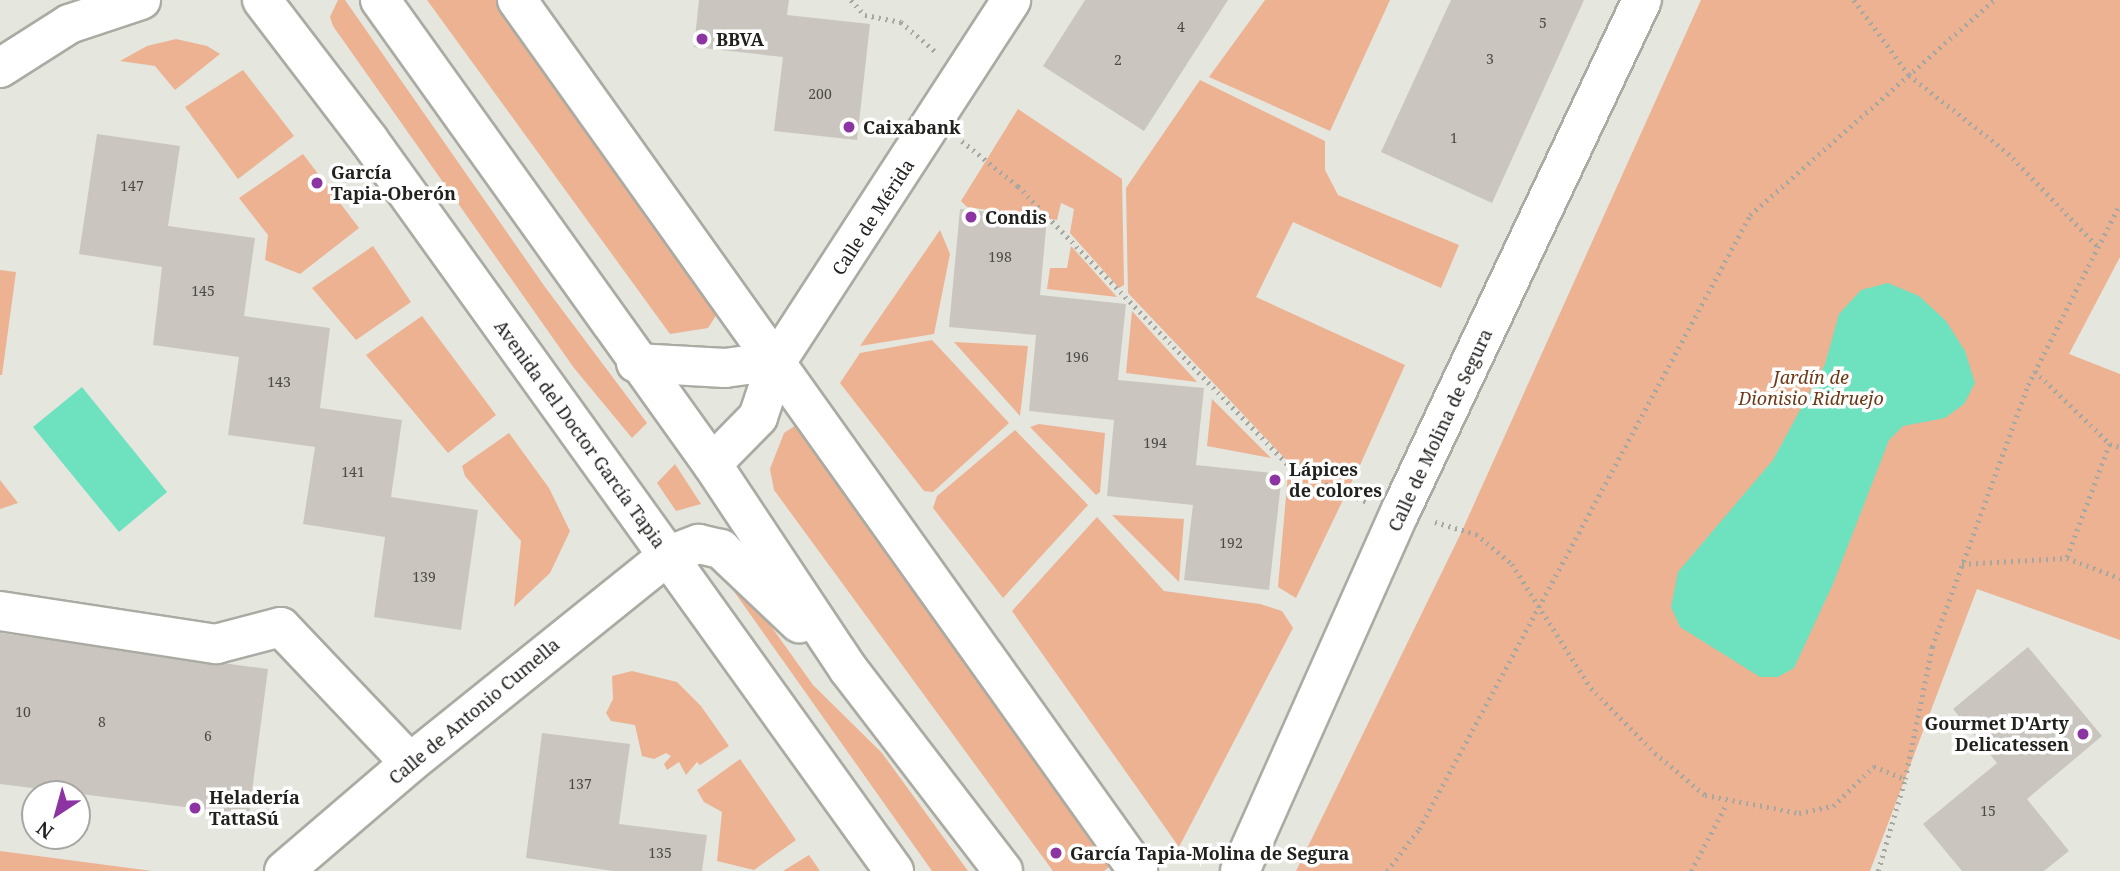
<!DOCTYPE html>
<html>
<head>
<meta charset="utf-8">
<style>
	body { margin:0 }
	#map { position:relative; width:2120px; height:871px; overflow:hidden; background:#e5e6de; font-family:"Noto Serif",serif }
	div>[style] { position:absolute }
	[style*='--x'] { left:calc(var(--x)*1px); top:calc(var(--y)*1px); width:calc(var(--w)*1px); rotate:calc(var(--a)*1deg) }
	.green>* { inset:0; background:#ecb292 }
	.water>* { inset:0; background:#6ee1bf }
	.building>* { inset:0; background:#cac6bf }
	.path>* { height:4.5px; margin-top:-2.25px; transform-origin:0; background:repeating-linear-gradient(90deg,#a6a7a1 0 2px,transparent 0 7px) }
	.roads { filter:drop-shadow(2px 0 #aaaba3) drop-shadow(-2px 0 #aaaba3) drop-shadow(0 2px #aaaba3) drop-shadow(0 -2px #aaaba3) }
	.minor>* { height:38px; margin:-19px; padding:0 19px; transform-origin:19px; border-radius:19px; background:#fff }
	.major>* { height:38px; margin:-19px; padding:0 19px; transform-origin:19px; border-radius:19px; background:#fff }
	.dots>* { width:19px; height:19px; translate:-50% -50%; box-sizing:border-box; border:4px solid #fff; border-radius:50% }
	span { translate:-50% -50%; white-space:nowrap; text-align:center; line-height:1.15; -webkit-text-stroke:7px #fff; paint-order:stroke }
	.number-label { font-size:14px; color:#4b4a46 }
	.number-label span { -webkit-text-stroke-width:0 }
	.poi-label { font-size:18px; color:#21211e; font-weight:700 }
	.left { translate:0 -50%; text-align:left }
	.right { translate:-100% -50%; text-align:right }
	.street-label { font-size:18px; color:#21211e }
	.park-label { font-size:18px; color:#6d3816; font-style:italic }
	.north { position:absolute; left:21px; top:780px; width:70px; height:70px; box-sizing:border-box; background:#fff; border:2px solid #a6a6a5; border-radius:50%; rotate:216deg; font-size:19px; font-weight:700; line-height:28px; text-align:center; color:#21211e }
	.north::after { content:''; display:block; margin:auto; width:24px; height:32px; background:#8c34a1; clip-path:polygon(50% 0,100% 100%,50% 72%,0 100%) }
</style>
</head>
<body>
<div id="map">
	<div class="green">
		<i style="clip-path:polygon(338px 0,345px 0,545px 287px,647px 423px,632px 438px,574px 368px,333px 26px,330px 17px)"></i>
		<i style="clip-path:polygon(427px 0,500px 0,708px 293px,717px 314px,708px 328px,670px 334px)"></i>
		<i style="clip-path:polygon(1265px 0,1390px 0,1330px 131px,1209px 77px)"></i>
		<i style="clip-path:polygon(1701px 0,2120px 0,2120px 257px,2069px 354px,2120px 374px,2120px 640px,1977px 589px,1870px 871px,1296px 871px,1461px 533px)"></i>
		<i style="clip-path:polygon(176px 39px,207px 46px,220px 54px,175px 90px,155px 66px,120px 61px,147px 46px)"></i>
		<i style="clip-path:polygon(243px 70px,294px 136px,238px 179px,185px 107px)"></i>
		<i style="clip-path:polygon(1200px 80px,1325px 141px,1325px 170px,1338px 195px,1459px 245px,1441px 288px,1293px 222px,1256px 297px,1405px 365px,1356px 474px,1295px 469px,1128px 293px,1126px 188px)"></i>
		<i style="clip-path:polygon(1018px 109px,1122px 179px,1124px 285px,1119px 288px,1070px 233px,1074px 209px,1061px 203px,1057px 220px,967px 207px,961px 201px)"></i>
		<i style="clip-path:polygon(303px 154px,359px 228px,300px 274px,265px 260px,268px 235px,239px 198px)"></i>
		<i style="clip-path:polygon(940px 230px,950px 254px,934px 334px,860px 346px)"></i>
		<i style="clip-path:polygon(373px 246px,411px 302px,356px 340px,312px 288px)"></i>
		<i style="clip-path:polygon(1071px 246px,1117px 297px,1047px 289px,1050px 268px,1067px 268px)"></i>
		<i style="clip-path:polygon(0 270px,16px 272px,2px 375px,0 375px)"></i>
		<i style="clip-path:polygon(1132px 311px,1197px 382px,1126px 373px)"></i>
		<i style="clip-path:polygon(422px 316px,496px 415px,448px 453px,366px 355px)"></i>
		<i style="clip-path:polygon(932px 340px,1009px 423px,933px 492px,924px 491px,840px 383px,860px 353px)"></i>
		<i style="clip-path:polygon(954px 342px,1028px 346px,1020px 416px)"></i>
		<i style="clip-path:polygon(1212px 399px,1271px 458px,1207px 446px)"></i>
		<i style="clip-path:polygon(1039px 424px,1105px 433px,1100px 492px,1096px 495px,1030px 427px)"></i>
		<i style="clip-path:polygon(796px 425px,805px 426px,1117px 861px,1104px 871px,1053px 871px,774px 490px,770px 469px,784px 433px)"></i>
		<i style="clip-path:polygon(1015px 430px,1088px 505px,1003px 598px,933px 508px,937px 496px)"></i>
		<i style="clip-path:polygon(509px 433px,549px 488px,570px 531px,550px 573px,514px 607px,521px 541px,465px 476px,462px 466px)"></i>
		<i style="clip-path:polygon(675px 464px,701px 504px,676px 511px,657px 483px)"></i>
		<i style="clip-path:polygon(1288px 474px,1353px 479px,1296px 598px,1278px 587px)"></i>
		<i style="clip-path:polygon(0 480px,18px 503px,0 509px)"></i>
		<i style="clip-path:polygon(1112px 515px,1184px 519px,1179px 582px)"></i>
		<i style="clip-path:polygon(1097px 517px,1164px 591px,1260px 604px,1282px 611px,1293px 628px,1179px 847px,1012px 611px)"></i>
		<i style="clip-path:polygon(723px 576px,736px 577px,813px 685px,882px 753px,968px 871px,932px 871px)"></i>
		<i style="clip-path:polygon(632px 671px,677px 682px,701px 706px,729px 746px,700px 765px,697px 762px,686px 775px,679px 762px,667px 770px,664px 764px,671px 756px,666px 753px,654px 759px,642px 756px,635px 725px,611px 721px,606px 713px,613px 699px,612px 676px)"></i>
		<i style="clip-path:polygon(740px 759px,796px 840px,754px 870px,717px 861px,722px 812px,704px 802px,697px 790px)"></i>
		<i style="clip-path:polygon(0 851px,152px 871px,0 871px)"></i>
		<i style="clip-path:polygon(809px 855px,820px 871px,783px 871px)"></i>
	</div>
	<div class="water">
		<i style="clip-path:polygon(1888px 283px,1919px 296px,1946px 321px,1965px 351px,1975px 383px,1964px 404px,1945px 418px,1903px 426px,1889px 440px,1833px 584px,1794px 668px,1778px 677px,1760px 677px,1680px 627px,1671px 607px,1678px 572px,1773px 460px,1825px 364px,1839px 314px,1861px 290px)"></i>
		<i style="clip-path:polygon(82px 387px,167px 492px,119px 532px,33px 427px)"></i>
	</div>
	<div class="building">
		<i style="clip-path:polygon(699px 0,789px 0,787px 15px,870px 24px,857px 140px,774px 131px,783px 57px,694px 47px)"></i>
		<i style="clip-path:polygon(1085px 0,1228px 0,1144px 131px,1043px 66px)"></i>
		<i style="clip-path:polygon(1451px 0,1584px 0,1492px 203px,1381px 152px)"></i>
		<i style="clip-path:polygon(97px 134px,180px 146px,168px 226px,255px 238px,244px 316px,330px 328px,320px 408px,402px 420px,391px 497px,478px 510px,461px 630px,374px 617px,385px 537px,303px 524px,315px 447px,228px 435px,239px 357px,153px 345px,162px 267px,79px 254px)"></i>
		<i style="clip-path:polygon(960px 209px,1047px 218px,1040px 295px,1126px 304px,1118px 380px,1204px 388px,1196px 465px,1282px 474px,1269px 590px,1184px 580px,1193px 505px,1107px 496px,1114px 420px,1029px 411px,1036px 335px,949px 327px)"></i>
		<i style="clip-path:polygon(0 633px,268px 669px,249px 815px,0 784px)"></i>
		<i style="clip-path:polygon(2028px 647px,2102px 736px,2027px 799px,2069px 851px,2044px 871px,1962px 871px,1923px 824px,1997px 763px,1953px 709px)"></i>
		<i style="clip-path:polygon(542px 733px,630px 744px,619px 824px,707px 835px,702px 871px,613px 871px,526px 858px)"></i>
	</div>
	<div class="path">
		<i style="--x:851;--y:0;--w:21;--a:47"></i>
		<i style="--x:865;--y:15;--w:37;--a:11"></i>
		<i style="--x:901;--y:22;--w:46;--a:40.6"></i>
		<i style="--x:1854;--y:0;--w:93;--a:53.7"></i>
		<i style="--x:1909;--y:75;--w:126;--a:38.2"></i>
		<i style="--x:2008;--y:153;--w:130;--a:46.2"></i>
		<i style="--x:962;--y:141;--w:72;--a:38.8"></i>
		<i style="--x:1018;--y:186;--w:395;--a:45.9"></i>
		<i style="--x:1293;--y:470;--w:81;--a:23.4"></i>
		<i style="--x:2035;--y:371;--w:105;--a:44.2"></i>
		<i style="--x:2110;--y:444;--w:122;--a:110.7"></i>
		<i style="--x:2067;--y:558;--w:57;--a:20.7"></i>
		<i style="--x:2110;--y:444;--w:10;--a:17"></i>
		<i style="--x:1435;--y:522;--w:43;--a:16.3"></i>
		<i style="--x:1476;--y:534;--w:47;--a:39.8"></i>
		<i style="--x:1512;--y:564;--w:147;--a:57.5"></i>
		<i style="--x:1591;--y:688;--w:91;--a:45.4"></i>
		<i style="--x:1655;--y:753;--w:65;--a:40"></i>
		<i style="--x:1705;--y:795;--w:96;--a:10.8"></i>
		<i style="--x:1799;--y:813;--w:35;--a:-12"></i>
		<i style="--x:1833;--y:806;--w:57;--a:-44.3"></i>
		<i style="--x:1874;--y:766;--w:34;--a:23"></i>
		<i style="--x:1962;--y:564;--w:105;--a:-3.3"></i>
		<i style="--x:1387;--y:871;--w:53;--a:-52.7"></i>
		<i style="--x:1419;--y:829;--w:698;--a:-61.67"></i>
		<i style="--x:1750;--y:215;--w:325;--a:-41.4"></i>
		<i style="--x:1691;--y:871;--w:77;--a:-62.1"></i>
		<i style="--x:1878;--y:871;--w:96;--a:-73.6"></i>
		<i style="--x:1905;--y:779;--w:135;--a:-78.4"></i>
		<i style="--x:1932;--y:647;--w:279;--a:-69.9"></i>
		<i style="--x:2028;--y:385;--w:203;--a:-63.1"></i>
	</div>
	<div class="roads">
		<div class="minor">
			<i style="--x:517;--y:0;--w:1070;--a:54.51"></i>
			<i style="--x:0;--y:68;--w:82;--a:-32.5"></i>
			<i style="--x:69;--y:24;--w:76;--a:-18.4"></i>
			<i style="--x:636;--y:363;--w:89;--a:3.2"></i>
			<i style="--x:725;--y:368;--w:52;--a:-7.7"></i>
			<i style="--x:712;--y:464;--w:66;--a:-45.6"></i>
			<i style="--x:758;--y:417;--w:59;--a:-71.3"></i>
			<i style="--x:777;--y:361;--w:430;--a:-57"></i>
			<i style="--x:0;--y:611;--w:219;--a:8.7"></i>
			<i style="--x:216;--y:644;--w:67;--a:-14.7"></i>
			<i style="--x:281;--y:627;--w:187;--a:46.5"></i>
			<i style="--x:284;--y:871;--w:166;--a:-40.6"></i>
			<i style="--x:410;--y:763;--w:330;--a:-38.8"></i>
			<i style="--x:1240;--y:871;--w:393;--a:-66"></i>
			<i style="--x:1400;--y:512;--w:566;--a:-64.7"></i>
		</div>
		<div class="major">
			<i style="--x:262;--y:0;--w:176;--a:52.6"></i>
			<i style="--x:369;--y:140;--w:900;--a:54.31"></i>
			<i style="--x:380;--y:0;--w:571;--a:54.42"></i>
			<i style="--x:712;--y:464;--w:247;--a:56.4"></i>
			<i style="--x:849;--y:670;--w:253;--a:52.5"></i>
			<i style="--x:667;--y:556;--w:34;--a:-21"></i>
			<i style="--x:699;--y:544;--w:23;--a:13"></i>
			<i style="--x:721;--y:549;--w:108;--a:43.5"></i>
		</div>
	</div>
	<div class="dots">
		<i style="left:702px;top:39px;background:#8c34a1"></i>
		<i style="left:849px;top:127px;background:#8c34a1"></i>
		<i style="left:317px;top:183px;background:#8c34a1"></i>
		<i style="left:971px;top:217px;background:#8c34a1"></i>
		<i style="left:1275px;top:480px;background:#8c34a1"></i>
		<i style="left:2083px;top:734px;background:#8c34a1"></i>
		<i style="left:195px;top:808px;background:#8c34a1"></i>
		<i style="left:1056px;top:853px;background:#8c34a1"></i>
	</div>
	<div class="number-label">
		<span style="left:1543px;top:23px">5</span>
		<span style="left:1181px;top:27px">4</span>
		<span style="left:1490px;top:59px">3</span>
		<span style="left:1118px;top:60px">2</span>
		<span style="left:820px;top:94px">200</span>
		<span style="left:1454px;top:138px">1</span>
		<span style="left:132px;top:186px">147</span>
		<span style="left:1000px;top:257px">198</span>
		<span style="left:203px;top:291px">145</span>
		<span style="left:1077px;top:357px">196</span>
		<span style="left:279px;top:382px">143</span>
		<span style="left:1155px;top:443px">194</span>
		<span style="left:353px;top:472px">141</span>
		<span style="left:1231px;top:543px">192</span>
		<span style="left:424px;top:577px">139</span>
		<span style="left:23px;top:712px">10</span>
		<span style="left:102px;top:722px">8</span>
		<span style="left:208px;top:736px">6</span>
		<span style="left:580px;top:784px">137</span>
		<span style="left:1988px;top:811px">15</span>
		<span style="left:660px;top:853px">135</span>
	</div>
	<div class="poi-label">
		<span class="left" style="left:716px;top:39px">BBVA</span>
		<span class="left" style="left:863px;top:127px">Caixabank</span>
		<span class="left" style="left:331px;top:183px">García<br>Tapia-Oberón</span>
		<span class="left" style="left:985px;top:217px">Condis</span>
		<span class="left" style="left:1289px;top:480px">Lápices<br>de colores</span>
		<span class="right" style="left:2069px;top:734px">Gourmet D'Arty<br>Delicatessen</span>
		<span class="left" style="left:209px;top:808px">Heladería<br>TattaSú</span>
		<span class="left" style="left:1070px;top:853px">García Tapia-Molina de Segura</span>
	</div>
	<div class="street-label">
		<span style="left:873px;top:217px;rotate:-57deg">Calle de Mérida</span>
		<span style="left:1440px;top:430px;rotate:-65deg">Calle de Molina de Segura</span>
		<span style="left:580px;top:434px;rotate:54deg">Avenida del Doctor García Tapia</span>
		<span style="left:474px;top:711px;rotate:-40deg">Calle de Antonio Cumella</span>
	</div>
	<div class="park-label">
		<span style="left:1811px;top:388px">Jardín de<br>Dionisio Ridruejo</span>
	</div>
	<div class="north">N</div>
</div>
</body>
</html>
